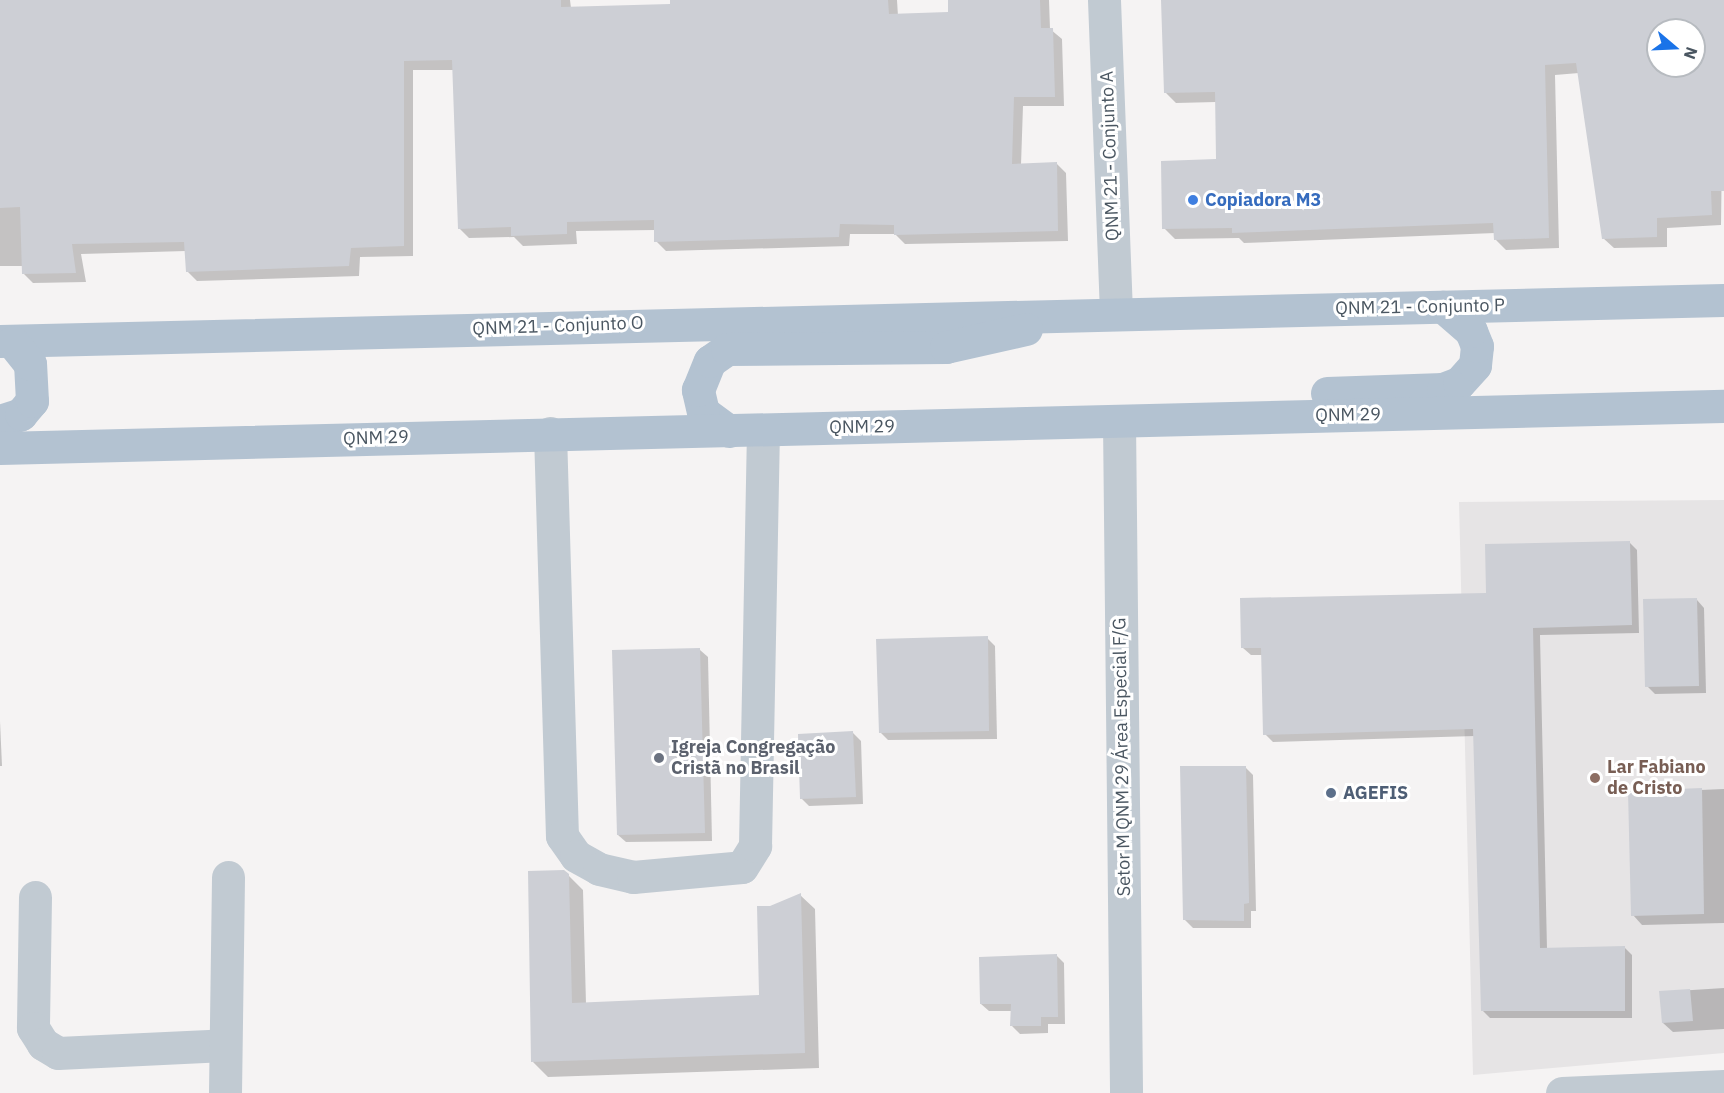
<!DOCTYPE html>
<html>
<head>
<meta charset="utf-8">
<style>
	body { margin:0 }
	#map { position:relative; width:1724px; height:1093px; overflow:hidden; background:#f5f3f3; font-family:"IBM Plex Sans",sans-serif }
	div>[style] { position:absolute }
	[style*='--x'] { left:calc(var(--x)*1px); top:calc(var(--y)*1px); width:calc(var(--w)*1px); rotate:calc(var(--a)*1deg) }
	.education>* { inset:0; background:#e6e4e5 }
	.shadow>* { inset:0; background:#0003 }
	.building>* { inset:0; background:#cdcfd5 }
	.minor>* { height:33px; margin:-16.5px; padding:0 16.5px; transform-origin:16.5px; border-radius:16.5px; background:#c1cad2 }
	.major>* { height:33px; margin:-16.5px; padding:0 16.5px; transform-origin:16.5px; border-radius:16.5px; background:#b3c2d1 }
	.dots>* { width:16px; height:16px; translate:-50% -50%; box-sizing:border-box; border:3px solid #fff; border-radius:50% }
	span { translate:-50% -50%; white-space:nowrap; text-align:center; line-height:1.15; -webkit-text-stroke:6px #fff; paint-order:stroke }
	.street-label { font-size:18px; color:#4a5661 }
	.shop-label { font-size:18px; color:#366cbe; font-weight:700 }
	.left { translate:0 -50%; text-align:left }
	.worship-label { font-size:18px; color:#5b616d; font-weight:700 }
	.education-label { font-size:18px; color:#785e54; font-weight:700 }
	.service-label { font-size:18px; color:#4e5e75; font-weight:700 }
	.north { position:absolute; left:1646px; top:18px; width:60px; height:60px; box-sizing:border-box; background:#fff; border:2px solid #b7bbc0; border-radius:50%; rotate:109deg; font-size:16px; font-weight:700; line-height:24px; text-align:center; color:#4a5661 }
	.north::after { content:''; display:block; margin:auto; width:21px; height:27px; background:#1a73e8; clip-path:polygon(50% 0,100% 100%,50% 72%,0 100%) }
</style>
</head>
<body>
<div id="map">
	<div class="education">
		<i style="clip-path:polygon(1724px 500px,1724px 1053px,1473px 1075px,1459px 502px)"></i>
	</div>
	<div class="shadow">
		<i style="clip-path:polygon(0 0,570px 0,571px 8px,670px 6px,670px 0,897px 0,902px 81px,949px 13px,949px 0,1049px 0,1050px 29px,1062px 39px,1064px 106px,1023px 106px,1021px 165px,1056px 163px,1066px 173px,1068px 241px,905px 244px,895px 234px,850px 234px,849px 246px,666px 251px,656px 241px,656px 230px,576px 231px,577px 244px,523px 246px,514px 237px,469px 238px,459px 228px,454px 70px,413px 70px,413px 256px,360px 257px,359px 276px,197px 281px,187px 271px,186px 251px,81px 254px,86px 282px,33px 283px,23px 273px,24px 266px,0 266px)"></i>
		<i style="clip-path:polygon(evenodd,1163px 0,1724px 0,1721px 225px,1667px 228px,1667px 247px,1614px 248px,1603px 238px,1579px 73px,1555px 75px,1559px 248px,1506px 250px,1496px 240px,1495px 233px,1244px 243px,1239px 238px,1175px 239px,1164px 228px,1218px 161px,1216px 102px,1176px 103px,1166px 93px,1163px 0,1658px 30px,1694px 30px,1694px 66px,1658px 66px,1658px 30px)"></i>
		<i style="clip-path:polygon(1629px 542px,1637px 550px,1639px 633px,1540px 635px,1547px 949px,1624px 947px,1632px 955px,1632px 1018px,1490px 1018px,1482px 1010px,1475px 736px,1273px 742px,1265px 734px,1263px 655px,1251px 655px,1243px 648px,1487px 594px)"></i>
		<i style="clip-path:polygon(1697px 600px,1704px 608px,1706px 693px,1655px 694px,1647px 686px)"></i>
		<i style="clip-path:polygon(987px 638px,995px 646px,997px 739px,888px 740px,880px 732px)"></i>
		<i style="clip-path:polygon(700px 650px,708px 657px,712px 841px,626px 842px,618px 835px)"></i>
		<i style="clip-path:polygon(0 721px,2px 766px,0 766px)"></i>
		<i style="clip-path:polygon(853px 733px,861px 741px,863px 804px,809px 806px,801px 798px)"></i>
		<i style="clip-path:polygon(1245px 767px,1253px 775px,1256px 911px,1251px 911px,1251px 928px,1193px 928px,1185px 920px)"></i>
		<i style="clip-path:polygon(1724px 789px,1724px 923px,1642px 925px,1633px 915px,1630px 793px)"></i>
		<i style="clip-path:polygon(568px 875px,583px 890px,586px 1004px,760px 997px,771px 907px,800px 895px,815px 909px,819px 1068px,548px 1077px,533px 1062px)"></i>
		<i style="clip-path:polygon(1056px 955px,1064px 963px,1065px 1024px,1048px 1024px,1048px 1033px,1020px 1034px,1012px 1026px,1012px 1011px,989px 1011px,981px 1004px)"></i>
		<i style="clip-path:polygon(1724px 988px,1724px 1029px,1673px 1032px,1663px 1023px,1661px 992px)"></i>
	</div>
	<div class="building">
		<i style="clip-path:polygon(0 0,561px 0,561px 7px,670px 4px,670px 0,888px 0,889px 14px,948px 12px,948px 0,1040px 0,1041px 28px,1053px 28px,1055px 97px,1014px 97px,1012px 164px,1057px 162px,1058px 231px,894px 235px,894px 225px,840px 224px,839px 237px,654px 242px,654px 220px,567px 222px,567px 234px,511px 236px,511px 227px,458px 229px,452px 60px,404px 61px,404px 246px,351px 248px,349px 266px,186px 272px,184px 242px,72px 244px,76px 273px,22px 274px,20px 207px,0 208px)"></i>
		<i style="clip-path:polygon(evenodd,1161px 0,1724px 0,1724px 191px,1711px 191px,1712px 215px,1657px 218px,1657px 237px,1602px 239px,1576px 63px,1545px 65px,1549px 238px,1494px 240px,1493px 223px,1232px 233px,1232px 228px,1162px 229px,1161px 161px,1216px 159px,1215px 92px,1164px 93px,1161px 0,1658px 30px,1694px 30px,1694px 66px,1658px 66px,1658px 30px)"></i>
		<i style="clip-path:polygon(1630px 541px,1632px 625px,1533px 628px,1540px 948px,1625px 946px,1625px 1011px,1481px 1011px,1473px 729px,1263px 735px,1261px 648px,1241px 648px,1240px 598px,1486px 593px,1485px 544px)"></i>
		<i style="clip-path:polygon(1697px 598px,1699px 686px,1645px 687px,1643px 599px)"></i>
		<i style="clip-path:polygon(988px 636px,989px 731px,879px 733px,876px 639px)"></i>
		<i style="clip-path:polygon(700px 648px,705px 833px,617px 835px,612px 650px)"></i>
		<i style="clip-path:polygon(853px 731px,856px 797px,800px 799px,798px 734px)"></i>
		<i style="clip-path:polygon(1180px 766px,1246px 766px,1249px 898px,1249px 903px,1244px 904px,1244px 921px,1183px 920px)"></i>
		<i style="clip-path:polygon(1702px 788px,1704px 914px,1631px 916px,1628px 791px)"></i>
		<i style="clip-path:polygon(564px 870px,569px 874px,572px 1003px,759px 995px,757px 906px,770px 906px,801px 893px,805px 1053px,531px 1062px,528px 871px)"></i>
		<i style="clip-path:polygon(1057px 954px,1058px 1017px,1041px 1017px,1041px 1026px,1010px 1026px,1011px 1004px,980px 1004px,979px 957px)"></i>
		<i style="clip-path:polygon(1690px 989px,1693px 1021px,1662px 1023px,1659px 991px)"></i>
	</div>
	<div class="minor">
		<i style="--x:1104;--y:0;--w:312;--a:87.8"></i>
		<i style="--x:1119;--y:421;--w:672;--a:89.4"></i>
		<i style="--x:550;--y:433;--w:403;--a:88.3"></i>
		<i style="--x:562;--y:836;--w:24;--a:55"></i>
		<i style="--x:576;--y:856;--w:26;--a:29"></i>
		<i style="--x:599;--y:869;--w:35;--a:13"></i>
		<i style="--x:633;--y:877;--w:109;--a:-5.2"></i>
		<i style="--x:742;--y:867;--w:25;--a:-58"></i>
		<i style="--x:755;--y:846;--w:416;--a:-88.9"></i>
		<i style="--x:35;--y:897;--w:131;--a:90.9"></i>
		<i style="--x:33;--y:1028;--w:19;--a:58"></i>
		<i style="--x:43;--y:1044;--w:17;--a:31"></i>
		<i style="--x:58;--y:1053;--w:167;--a:-2.7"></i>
		<i style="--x:225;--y:1093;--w:216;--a:-89.2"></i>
		<i style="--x:1562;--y:1093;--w:162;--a:-2.5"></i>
	</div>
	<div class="major">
		<i style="--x:0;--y:341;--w:1724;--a:-1.36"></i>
		<i style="--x:1327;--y:393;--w:116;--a:-2"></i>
		<i style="--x:1443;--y:389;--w:17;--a:-21"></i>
		<i style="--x:1459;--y:383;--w:24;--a:-48"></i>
		<i style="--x:1475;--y:365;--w:19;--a:-84"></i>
		<i style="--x:1477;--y:346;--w:16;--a:-112"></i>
		<i style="--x:1471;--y:331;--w:37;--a:-139"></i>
		<i style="--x:0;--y:421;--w:22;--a:-18"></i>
		<i style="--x:21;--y:414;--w:17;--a:-50"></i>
		<i style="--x:32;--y:401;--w:37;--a:-93"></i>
		<i style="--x:30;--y:364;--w:28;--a:-129"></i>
		<i style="--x:729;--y:431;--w:32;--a:-144"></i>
		<i style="--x:703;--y:412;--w:23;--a:-103"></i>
		<i style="--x:698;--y:390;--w:31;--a:-68"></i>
		<i style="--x:710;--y:361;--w:21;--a:-35"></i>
		<i style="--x:727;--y:349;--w:219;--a:-0.5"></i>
		<i style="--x:946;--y:347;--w:82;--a:-12.7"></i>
		<i style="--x:0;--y:448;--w:1725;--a:-1.4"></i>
	</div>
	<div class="dots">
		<i style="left:1193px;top:200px;background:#3f7fe0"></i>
		<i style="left:659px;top:758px;background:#6b7280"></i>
		<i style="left:1595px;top:778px;background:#8d6e63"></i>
		<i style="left:1331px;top:793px;background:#5c6f8a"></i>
	</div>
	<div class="street-label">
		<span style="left:1110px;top:156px;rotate:-92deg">QNM 21 - Conjunto A</span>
		<span style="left:1420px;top:307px;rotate:-1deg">QNM 21 - Conjunto P</span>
		<span style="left:558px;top:326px;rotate:-2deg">QNM 21 - Conjunto O</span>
		<span style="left:1348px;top:415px;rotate:-1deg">QNM 29</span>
		<span style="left:862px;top:427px;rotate:-1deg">QNM 29</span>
		<span style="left:376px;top:438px;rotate:-2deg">QNM 29</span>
		<span style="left:1122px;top:757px;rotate:-91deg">Setor M QNM 29 Área Especial F/G</span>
	</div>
	<div class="shop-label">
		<span class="left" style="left:1205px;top:200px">Copiadora M3</span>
	</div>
	<div class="worship-label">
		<span class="left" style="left:671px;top:758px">Igreja Congregação<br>Cristã no Brasil</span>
	</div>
	<div class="education-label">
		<span class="left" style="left:1607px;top:778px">Lar Fabiano<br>de Cristo</span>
	</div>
	<div class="service-label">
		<span class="left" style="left:1343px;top:793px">AGEFIS</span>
	</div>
	<div class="north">N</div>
</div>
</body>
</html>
